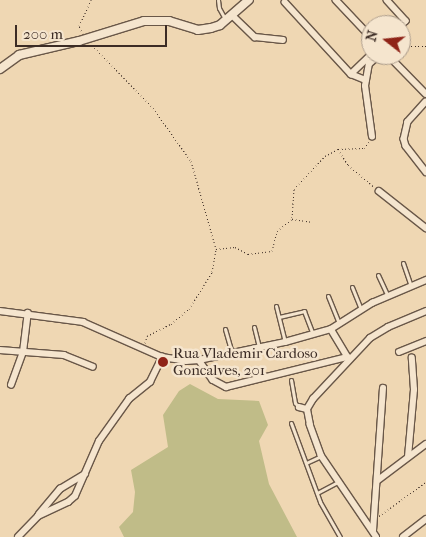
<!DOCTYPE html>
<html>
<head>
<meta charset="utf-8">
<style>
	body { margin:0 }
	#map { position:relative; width:426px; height:537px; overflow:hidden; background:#efd7b3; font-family:"IM FELL French Canon",serif }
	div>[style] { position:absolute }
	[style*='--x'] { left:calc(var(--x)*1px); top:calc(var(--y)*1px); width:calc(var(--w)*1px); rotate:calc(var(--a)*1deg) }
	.green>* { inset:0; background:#c0bc88 }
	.path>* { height:1px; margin-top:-0.5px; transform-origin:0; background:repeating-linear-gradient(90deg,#3c2c25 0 1px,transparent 0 3.5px) }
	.roads { filter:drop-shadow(1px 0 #695748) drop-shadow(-1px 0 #695748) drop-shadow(0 1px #695748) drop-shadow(0 -1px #695748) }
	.lane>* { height:3px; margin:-1.5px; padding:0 1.5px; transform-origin:1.5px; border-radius:1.5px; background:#f5e5ce }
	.street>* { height:5.5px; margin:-2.75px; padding:0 2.75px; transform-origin:2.75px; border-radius:2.75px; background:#f5e5ce }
	.secondary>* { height:8px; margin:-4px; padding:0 4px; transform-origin:4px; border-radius:4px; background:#f5e5ce }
	.dots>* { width:14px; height:14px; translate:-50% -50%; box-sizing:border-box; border:2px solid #f5e5ce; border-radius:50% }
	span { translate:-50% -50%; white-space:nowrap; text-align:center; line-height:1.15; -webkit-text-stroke:5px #f5e5ce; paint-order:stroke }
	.poi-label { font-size:15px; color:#3c2c25 }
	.left { translate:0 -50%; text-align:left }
	.north { position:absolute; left:361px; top:15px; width:50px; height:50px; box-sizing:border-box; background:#f5e5ce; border:1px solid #ab9b8a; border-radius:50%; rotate:286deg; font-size:14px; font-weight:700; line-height:20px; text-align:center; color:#3c2c25 }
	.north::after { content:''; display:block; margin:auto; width:18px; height:22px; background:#8f2418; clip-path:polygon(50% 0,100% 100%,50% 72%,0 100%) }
	.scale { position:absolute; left:15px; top:25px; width:152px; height:22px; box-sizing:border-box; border:2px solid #3c2c25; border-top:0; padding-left:6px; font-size:15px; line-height:18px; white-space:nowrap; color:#3c2c25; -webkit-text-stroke:4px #f5e5ce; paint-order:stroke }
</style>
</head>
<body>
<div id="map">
	<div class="green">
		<i style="clip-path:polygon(190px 384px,218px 399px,259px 401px,268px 425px,259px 441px,269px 484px,297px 537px,124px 537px,119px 527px,133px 512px,135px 492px,131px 470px,168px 447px,163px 415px,179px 391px)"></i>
	</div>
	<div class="path">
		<i style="--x:83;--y:34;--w:9;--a:-117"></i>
		<i style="--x:79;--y:26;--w:29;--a:-65"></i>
		<i style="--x:92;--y:45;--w:88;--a:45.9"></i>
		<i style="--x:153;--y:108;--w:65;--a:54.4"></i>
		<i style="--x:191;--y:161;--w:91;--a:74.1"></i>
		<i style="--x:401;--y:46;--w:25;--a:0"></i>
		<i style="--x:338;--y:149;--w:19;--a:58"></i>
		<i style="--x:348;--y:165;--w:34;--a:40"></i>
		<i style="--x:292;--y:218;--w:29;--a:-86"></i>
		<i style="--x:294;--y:189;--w:45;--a:-46.8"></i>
		<i style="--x:325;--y:156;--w:15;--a:-28"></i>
		<i style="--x:338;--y:149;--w:26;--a:-2"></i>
		<i style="--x:364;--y:148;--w:8;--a:-50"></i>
		<i style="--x:145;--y:343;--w:7;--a:-74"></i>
		<i style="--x:147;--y:336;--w:27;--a:-27"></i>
		<i style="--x:171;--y:324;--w:23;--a:-40"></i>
		<i style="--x:189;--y:309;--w:44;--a:-58.1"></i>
		<i style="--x:212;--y:272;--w:23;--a:-80"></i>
		<i style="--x:216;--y:249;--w:19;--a:-6"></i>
		<i style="--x:235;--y:247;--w:15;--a:28"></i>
		<i style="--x:248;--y:254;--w:24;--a:-7"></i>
		<i style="--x:272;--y:251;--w:21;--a:-76"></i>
		<i style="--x:277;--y:231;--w:19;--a:-39"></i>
		<i style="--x:292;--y:219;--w:21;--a:8"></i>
		<i style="--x:379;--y:516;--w:58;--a:-35.9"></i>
	</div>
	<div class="roads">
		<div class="lane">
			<i style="--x:218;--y:0;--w:8;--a:83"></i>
			<i style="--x:219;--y:8;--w:13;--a:61"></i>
			<i style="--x:403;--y:263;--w:24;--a:71"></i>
			<i style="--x:378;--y:275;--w:23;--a:65"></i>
			<i style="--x:352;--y:287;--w:24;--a:68"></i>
			<i style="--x:328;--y:296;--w:29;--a:68"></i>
			<i style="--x:276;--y:306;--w:37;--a:76"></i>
			<i style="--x:279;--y:317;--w:26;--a:-13"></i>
			<i style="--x:304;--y:311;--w:25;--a:69"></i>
			<i style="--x:254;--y:327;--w:21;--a:76"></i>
			<i style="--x:225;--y:329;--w:25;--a:74"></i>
			<i style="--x:291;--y:380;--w:23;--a:80"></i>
			<i style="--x:295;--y:403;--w:6;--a:45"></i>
			<i style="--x:291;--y:423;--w:84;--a:69.8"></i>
			<i style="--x:320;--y:502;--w:40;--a:60.3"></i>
			<i style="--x:306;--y:463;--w:17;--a:-25"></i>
			<i style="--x:317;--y:493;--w:24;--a:-28"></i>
		</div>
		<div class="street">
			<i style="--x:336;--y:0;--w:51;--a:46.6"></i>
			<i style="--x:387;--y:0;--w:28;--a:48"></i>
			<i style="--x:406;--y:21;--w:7;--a:135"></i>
			<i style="--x:285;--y:2;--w:98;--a:47.5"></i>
			<i style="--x:351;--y:74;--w:28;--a:-44"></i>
			<i style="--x:232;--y:15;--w:32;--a:44"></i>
			<i style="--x:255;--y:37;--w:28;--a:6"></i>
			<i style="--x:388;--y:55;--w:54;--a:45.7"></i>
			<i style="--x:351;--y:74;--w:16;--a:22"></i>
			<i style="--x:426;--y:102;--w:27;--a:132"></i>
			<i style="--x:408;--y:122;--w:17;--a:103"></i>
			<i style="--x:404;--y:139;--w:7;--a:74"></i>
			<i style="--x:406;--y:146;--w:33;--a:52"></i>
			<i style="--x:372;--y:137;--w:51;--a:-97.8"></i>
			<i style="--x:365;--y:86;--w:22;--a:-80"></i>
			<i style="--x:369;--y:64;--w:13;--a:-42"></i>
			<i style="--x:379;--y:191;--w:60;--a:38.2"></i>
			<i style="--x:0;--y:311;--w:84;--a:7.5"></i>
			<i style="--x:83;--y:322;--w:86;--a:23.9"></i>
			<i style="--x:162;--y:357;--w:24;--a:9"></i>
			<i style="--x:186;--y:361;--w:13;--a:-4"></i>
			<i style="--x:199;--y:360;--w:88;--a:-11.8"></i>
			<i style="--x:285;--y:342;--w:48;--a:-15.8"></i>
			<i style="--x:331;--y:329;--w:49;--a:-32.4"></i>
			<i style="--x:372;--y:303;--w:59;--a:-23.1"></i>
			<i style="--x:331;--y:329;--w:35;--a:59"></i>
			<i style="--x:0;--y:350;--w:64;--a:4.5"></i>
			<i style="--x:64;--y:355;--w:31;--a:22"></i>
			<i style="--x:399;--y:352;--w:29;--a:-22"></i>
			<i style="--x:199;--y:360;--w:24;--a:55"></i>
			<i style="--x:213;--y:380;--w:15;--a:28"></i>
			<i style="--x:226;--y:387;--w:125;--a:-13.9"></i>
			<i style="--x:11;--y:385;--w:35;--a:-70"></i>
			<i style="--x:23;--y:352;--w:39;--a:-83"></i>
			<i style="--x:299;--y:407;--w:8;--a:14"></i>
			<i style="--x:408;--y:457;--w:67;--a:-84.9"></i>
			<i style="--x:414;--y:390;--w:32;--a:-94"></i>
			<i style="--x:377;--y:481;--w:61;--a:-37.1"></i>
			<i style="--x:39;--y:514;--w:33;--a:-50"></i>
			<i style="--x:60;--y:489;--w:29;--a:-31"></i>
			<i style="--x:373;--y:531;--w:143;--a:-86"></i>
			<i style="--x:18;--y:537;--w:29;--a:-46"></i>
			<i style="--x:38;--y:516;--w:33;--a:-25"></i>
			<i style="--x:68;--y:502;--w:9;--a:-41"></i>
			<i style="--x:75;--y:496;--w:60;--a:-66.4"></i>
			<i style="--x:99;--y:441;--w:52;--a:-54.5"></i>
			<i style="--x:129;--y:399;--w:27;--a:-39"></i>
			<i style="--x:150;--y:382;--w:28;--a:-64"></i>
			<i style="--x:376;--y:537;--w:98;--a:-124.2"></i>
			<i style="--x:321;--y:456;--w:33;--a:-110"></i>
			<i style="--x:310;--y:425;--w:16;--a:-101"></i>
			<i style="--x:307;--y:409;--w:12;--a:-59"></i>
			<i style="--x:313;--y:399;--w:83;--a:-46.9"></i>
			<i style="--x:370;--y:338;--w:21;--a:-31"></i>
			<i style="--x:388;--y:327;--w:41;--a:-22.8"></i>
			<i style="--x:403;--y:537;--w:29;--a:-38"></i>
		</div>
		<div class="secondary">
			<i style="--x:0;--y:69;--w:24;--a:-36"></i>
			<i style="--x:19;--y:55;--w:62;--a:-13.1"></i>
			<i style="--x:79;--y:41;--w:68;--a:-17.1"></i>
			<i style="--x:144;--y:21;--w:25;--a:0"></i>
			<i style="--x:169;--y:21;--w:30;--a:17"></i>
			<i style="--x:198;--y:30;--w:13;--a:-9"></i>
			<i style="--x:211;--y:28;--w:9;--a:-18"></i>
			<i style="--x:220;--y:25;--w:38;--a:-41"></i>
		</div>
	</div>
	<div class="dots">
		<i style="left:163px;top:362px;background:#8f2418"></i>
	</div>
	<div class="poi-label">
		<span class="left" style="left:173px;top:362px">Rua Vlademir Cardoso<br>Goncalves, 201</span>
	</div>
	<div class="north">N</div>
	<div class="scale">200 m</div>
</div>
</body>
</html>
